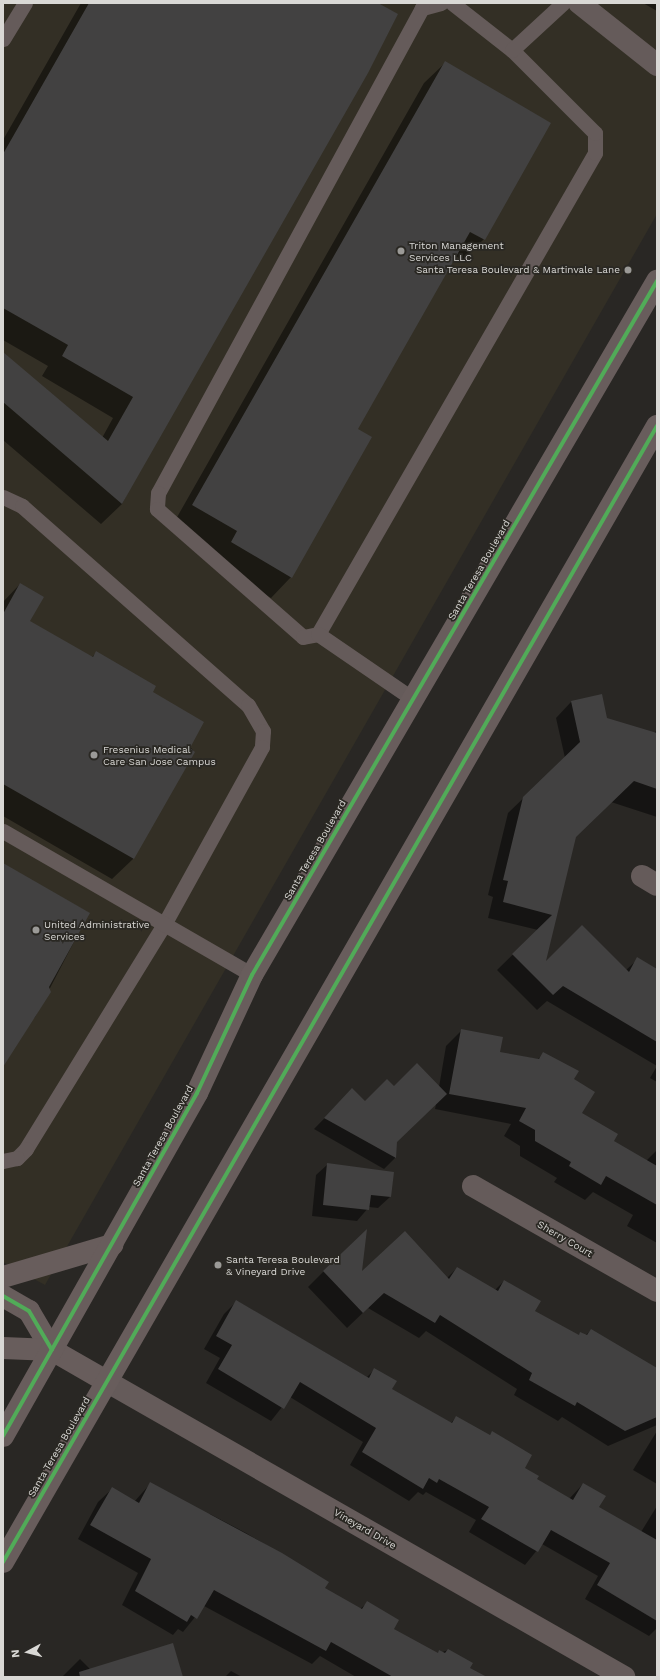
<!DOCTYPE html>
<html>
<head>
<meta charset="utf-8">
<style>
	body { margin:0 }
	#map { position:relative; width:660px; height:1680px; overflow:hidden; background:#292724; font-family:"Work Sans",sans-serif }
	div>[style] { position:absolute }
	[style*='--x'] { left:calc(var(--x)*1px); top:calc(var(--y)*1px); width:calc(var(--w)*1px); rotate:calc(var(--a)*1deg) }
	.built>* { inset:0; background:#332f25 }
	.shadow>* { inset:0; background:#0007 }
	.building>* { inset:0; background:#424141 }
	.lane>* { height:15px; margin:-7.5px; padding:0 7.5px; transform-origin:7.5px; border-radius:7.5px; background:#655b5a }
	.street>* { height:22px; margin:-11px; padding:0 11px; transform-origin:11px; border-radius:11px; background:#655b5a }
	.secondary>* { height:22px; margin:-11px; padding:0 11px; transform-origin:11px; border-radius:11px; background:#685d5c }
	.cycleway>* { height:4px; margin:-2px; padding:0 2px; transform-origin:2px; border-radius:2px; background:#51ab58 }
	.dots>* { width:11px; height:11px; translate:-50% -50%; box-sizing:border-box; border:2px solid #2a2823; border-radius:50% }
	span { translate:-50% -50%; white-space:nowrap; text-align:center; line-height:1.15; -webkit-text-stroke:3.5px #2a2823; paint-order:stroke }
	.poi-label { font-size:10px; color:#d9d8d5 }
	.left { translate:0 -50%; text-align:left }
	.right { translate:-100% -50%; text-align:right }
	.street-label { font-size:10px; color:#d9d8d5 }
	.frame { position:absolute; inset:0; border:4px solid #d9d8d5; pointer-events:none }
	.north { position:absolute; left:8px; top:1632px; width:40px; height:40px; -webkit-text-stroke:3px #2a2823; paint-order:stroke; rotate:263deg; font-size:11px; font-weight:700; line-height:16px; text-align:center; color:#d9d8d5 }
	.north::after { content:''; display:block; margin:auto; width:14px; height:18px; background:#d9d8d5; clip-path:polygon(50% 0,100% 100%,50% 72%,0 100%) }
</style>
</head>
<body>
<div id="map">
	<div class="built">
		<i style="clip-path:polygon(3px 3px,657px 3px,657px 214px,45px 1285px,3px 1262px)"></i>
	</div>
	<div class="shadow">
		<i style="clip-path:polygon(81px 3px,376px 3px,122px 504px,101px 524px,3px 440px,3px 354px,102px 438px,113px 418px,42px 376px,48px 366px,3px 340px,3px 140px)"></i>
		<i style="clip-path:polygon(643px 3px,657px 3px,657px 11px)"></i>
		<i style="clip-path:polygon(445px 63px,550px 123px,484px 239px,463px 260px,455px 256px,357px 429px,291px 577px,271px 598px,211px 563px,172px 526px,424px 83px)"></i>
		<i style="clip-path:polygon(20px 584px,29px 622px,91px 658px,97px 652px,151px 692px,194px 752px,133px 859px,112px 879px,3px 816px,3px 602px)"></i>
		<i style="clip-path:polygon(571px 702px,606px 719px,654px 733px,657px 730px,657px 817px,611px 802px,574px 838px,544px 964px,626px 970px,638px 959px,657px 970px,657px 1082px,650px 1078px,657px 1066px,547px 1001px,537px 1010px,497px 970px,538px 930px,488px 918px,493px 897px,488px 895px,508px 813px,565px 758px,556px 718px)"></i>
		<i style="clip-path:polygon(3px 864px,89px 913px,35px 1017px,24px 1028px,3px 1065px)"></i>
		<i style="clip-path:polygon(462px 1030px,499px 1053px,538px 1059px,544px 1054px,573px 1080px,581px 1114px,613px 1141px,646px 1161px,657px 1150px,657px 1243px,627px 1226px,633px 1215px,593px 1192px,585px 1200px,554px 1182px,557px 1178px,520px 1156px,520px 1146px,504px 1136px,511px 1124px,435px 1109px,436px 1104px,396px 1142px,395px 1158px,384px 1169px,314px 1129px,352px 1090px,365px 1102px,394px 1087px,439px 1087px,446px 1046px)"></i>
		<i style="clip-path:polygon(328px 1164px,393px 1173px,390px 1197px,378px 1208px,369px 1207px,357px 1221px,312px 1216px,316px 1175px)"></i>
		<i style="clip-path:polygon(457px 1268px,495px 1290px,504px 1281px,534px 1311px,578px 1335px,585px 1336px,591px 1330px,657px 1379px,657px 1425px,608px 1446px,562px 1417px,558px 1421px,514px 1395px,517px 1389px,426px 1331px,419px 1338px,368px 1308px,347px 1328px,308px 1287px,324px 1271px,447px 1278px)"></i>
		<i style="clip-path:polygon(237px 1301px,367px 1377px,374px 1370px,391px 1390px,451px 1423px,456px 1417px,489px 1436px,492px 1432px,535px 1480px,569px 1499px,583px 1484px,598px 1508px,641px 1532px,657px 1506px,657px 1628px,649px 1636px,585px 1599px,598px 1576px,542px 1544px,525px 1565px,469px 1532px,476px 1520px,426px 1492px,423px 1495px,418px 1492px,409px 1501px,350px 1465px,363px 1442px,290px 1397px,271px 1421px,206px 1383px,220px 1358px,204px 1349px,224px 1314px)"></i>
		<i style="clip-path:polygon(657px 1431px,657px 1484px,633px 1470px)"></i>
		<i style="clip-path:polygon(150px 1484px,208px 1516px,210px 1514px,246px 1533px,328px 1582px,324px 1589px,360px 1609px,367px 1603px,393px 1629px,437px 1654px,448px 1650px,466px 1677px,356px 1677px,320px 1656px,312px 1664px,204px 1606px,183px 1632px,178px 1629px,173px 1635px,122px 1605px,138px 1573px,78px 1539px,98px 1502px,112px 1489px,134px 1502px)"></i>
		<i style="clip-path:polygon(80px 1659px,90px 1669px,182px 1677px,62px 1677px)"></i>
		<i style="clip-path:polygon(231px 1671px,242px 1677px,225px 1677px)"></i>
	</div>
	<div class="building">
		<i style="clip-path:polygon(89px 3px,378px 3px,398px 14px,368px 73px,122px 504px,3px 402px,3px 352px,108px 441px,133px 397px,62px 356px,68px 345px,3px 308px,3px 154px)"></i>
		<i style="clip-path:polygon(445px 61px,551px 123px,485px 240px,470px 232px,358px 429px,372px 437px,292px 578px,231px 542px,237px 531px,192px 505px)"></i>
		<i style="clip-path:polygon(20px 583px,44px 597px,30px 621px,93px 657px,96px 651px,156px 686px,153px 692px,204px 722px,190px 748px,195px 752px,134px 859px,3px 784px,3px 614px)"></i>
		<i style="clip-path:polygon(602px 694px,607px 718px,657px 733px,657px 789px,634px 781px,576px 837px,546px 961px,582px 925px,629px 972px,637px 957px,657px 969px,657px 1042px,563px 986px,553px 995px,512px 954px,552px 915px,503px 902px,508px 881px,503px 880px,523px 797px,580px 742px,571px 701px)"></i>
		<i style="clip-path:polygon(3px 863px,90px 913px,49px 987px,51px 992px,3px 1067px)"></i>
		<i style="clip-path:polygon(461px 1029px,503px 1037px,500px 1052px,539px 1059px,543px 1052px,579px 1071px,574px 1079px,595px 1092px,582px 1113px,618px 1134px,614px 1141px,657px 1166px,657px 1205px,606px 1176px,601px 1185px,569px 1166px,571px 1162px,535px 1141px,535px 1130px,519px 1121px,526px 1108px,449px 1094px)"></i>
		<i style="clip-path:polygon(417px 1063px,447px 1094px,397px 1142px,396px 1158px,324px 1118px,352px 1088px,365px 1101px,387px 1079px,394px 1086px)"></i>
		<i style="clip-path:polygon(327px 1163px,394px 1172px,391px 1197px,371px 1195px,369px 1210px,323px 1205px)"></i>
		<i style="clip-path:polygon(367px 1229px,362px 1271px,405px 1231px,449px 1279px,457px 1267px,498px 1291px,504px 1280px,541px 1301px,535px 1311px,579px 1335px,580px 1332px,587px 1335px,591px 1329px,657px 1368px,657px 1417px,625px 1431px,577px 1402px,575px 1406px,529px 1380px,532px 1373px,440px 1315px,435px 1323px,384px 1293px,363px 1313px,323px 1271px)"></i>
		<i style="clip-path:polygon(236px 1300px,369px 1378px,374px 1368px,397px 1381px,392px 1389px,452px 1423px,456px 1416px,490px 1435px,492px 1431px,532px 1455px,525px 1468px,539px 1476px,537px 1479px,573px 1500px,583px 1483px,606px 1496px,599px 1507px,657px 1540px,657px 1621px,597px 1585px,610px 1563px,551px 1530px,538px 1552px,481px 1519px,489px 1507px,439px 1479px,437px 1483px,429px 1478px,423px 1489px,362px 1452px,376px 1428px,300px 1382px,284px 1409px,218px 1369px,232px 1345px,216px 1336px)"></i>
		<i style="clip-path:polygon(150px 1482px,282px 1553px,329px 1582px,325px 1588px,362px 1609px,367px 1601px,399px 1620px,394px 1629px,438px 1653px,439px 1650px,445px 1653px,448px 1649px,473px 1663px,470px 1668px,487px 1677px,393px 1677px,331px 1642px,326px 1651px,214px 1590px,197px 1619px,191px 1615px,187px 1622px,135px 1591px,151px 1559px,90px 1525px,112px 1487px,139px 1503px)"></i>
		<i style="clip-path:polygon(173px 1643px,183px 1677px,80px 1677px,79px 1672px)"></i>
	</div>
	<div class="lane">
		<i style="--x:441;--y:3;--w:20;--a:165"></i>
		<i style="--x:422;--y:8;--w:552;--a:118.56"></i>
		<i style="--x:158;--y:493;--w:16;--a:94"></i>
		<i style="--x:157;--y:509;--w:194;--a:41.2"></i>
		<i style="--x:303;--y:637;--w:15;--a:-11"></i>
		<i style="--x:318;--y:634;--w:555;--a:-60.06"></i>
		<i style="--x:595;--y:153;--w:20;--a:-90"></i>
		<i style="--x:595;--y:133;--w:117;--a:-135"></i>
		<i style="--x:512;--y:50;--w:76;--a:-141.9"></i>
		<i style="--x:3;--y:39;--w:42;--a:-58.6"></i>
		<i style="--x:512;--y:50;--w:69;--a:-42.7"></i>
		<i style="--x:3;--y:497;--w:21;--a:25"></i>
		<i style="--x:22;--y:506;--w:301;--a:41.4"></i>
		<i style="--x:248;--y:705;--w:30;--a:60"></i>
		<i style="--x:263;--y:731;--w:16;--a:94"></i>
		<i style="--x:262;--y:747;--w:205;--a:118.9"></i>
		<i style="--x:163;--y:926;--w:262;--a:121.6"></i>
		<i style="--x:26;--y:1149;--w:13;--a:135"></i>
		<i style="--x:17;--y:1158;--w:14;--a:168"></i>
		<i style="--x:318;--y:634;--w:115;--a:34.4"></i>
		<i style="--x:3;--y:831;--w:288;--a:30"></i>
	</div>
	<div class="street">
		<i style="--x:579;--y:3;--w:100;--a:38.5"></i>
		<i style="--x:642;--y:876;--w:17;--a:31"></i>
		<i style="--x:473;--y:1186;--w:212;--a:29.7"></i>
		<i style="--x:106;--y:1381;--w:597;--a:29.74"></i>
	</div>
	<div class="secondary">
		<i style="--x:3;--y:1277;--w:114;--a:-16.4"></i>
		<i style="--x:3;--y:1296;--w:30;--a:30"></i>
		<i style="--x:29;--y:1311;--w:45;--a:59.5"></i>
		<i style="--x:52;--y:1350;--w:62;--a:29.9"></i>
		<i style="--x:3;--y:1348;--w:49;--a:2.3"></i>
		<i style="--x:3;--y:1436;--w:394;--a:-60.5"></i>
		<i style="--x:197;--y:1093;--w:130;--a:-65"></i>
		<i style="--x:252;--y:975;--w:804;--a:-59.73"></i>
		<i style="--x:3;--y:1562;--w:1311;--a:-60.07"></i>
	</div>
	<div class="cycleway">
		<i style="--x:3;--y:1296;--w:30;--a:30"></i>
		<i style="--x:29;--y:1311;--w:45;--a:59.5"></i>
		<i style="--x:3;--y:1436;--w:394;--a:-60.5"></i>
		<i style="--x:197;--y:1093;--w:130;--a:-65"></i>
		<i style="--x:252;--y:975;--w:804;--a:-59.73"></i>
		<i style="--x:3;--y:1562;--w:1311;--a:-60.07"></i>
	</div>
	<div class="dots">
		<i style="left:401px;top:251px;background:#9b9a97"></i>
		<i style="left:628px;top:270px;background:#9b9a97"></i>
		<i style="left:94px;top:755px;background:#9b9a97"></i>
		<i style="left:36px;top:930px;background:#9b9a97"></i>
		<i style="left:218px;top:1265px;background:#9b9a97"></i>
	</div>
	<div class="poi-label">
		<span class="left" style="left:409px;top:251px">Triton Management<br>Services LLC</span>
		<span class="right" style="left:620px;top:270px">Santa Teresa Boulevard &amp; Martinvale Lane</span>
		<span class="left" style="left:103px;top:755px">Fresenius Medical<br>Care San Jose Campus</span>
		<span class="left" style="left:44px;top:930px">United Administrative<br>Services</span>
		<span class="left" style="left:226px;top:1265px">Santa Teresa Boulevard<br>&amp; Vineyard Drive</span>
	</div>
	<div class="street-label">
		<span style="left:479px;top:570px;rotate:-60deg">Santa Teresa Boulevard</span>
		<span style="left:315px;top:850px;rotate:-60deg">Santa Teresa Boulevard</span>
		<span style="left:163px;top:1136px;rotate:-61deg">Santa Teresa Boulevard</span>
		<span style="left:565px;top:1239px;rotate:30deg">Sherry Court</span>
		<span style="left:59px;top:1447px;rotate:-60deg">Santa Teresa Boulevard</span>
		<span style="left:365px;top:1529px;rotate:30deg">Vineyard Drive</span>
	</div>
	<div class="frame"></div>
	<div class="north">N</div>
</div>
</body>
</html>
